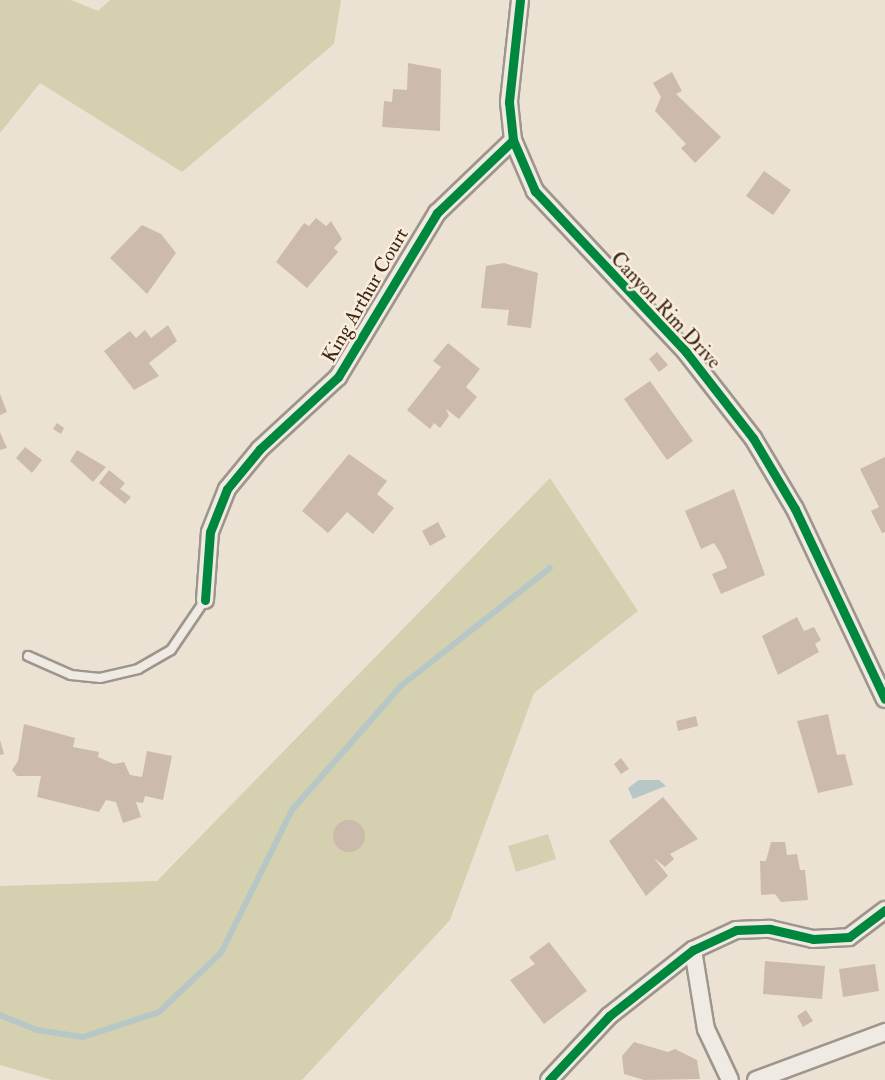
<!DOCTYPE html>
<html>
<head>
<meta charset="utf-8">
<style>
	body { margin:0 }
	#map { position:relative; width:885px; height:1080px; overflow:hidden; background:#ece2d4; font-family:"IM FELL Double Pica",serif }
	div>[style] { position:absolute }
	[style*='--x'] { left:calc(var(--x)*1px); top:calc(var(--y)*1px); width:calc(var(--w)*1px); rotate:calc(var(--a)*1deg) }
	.green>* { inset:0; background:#d5d0b0 }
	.water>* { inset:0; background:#b7c7c5 }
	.stream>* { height:6px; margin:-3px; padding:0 3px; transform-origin:3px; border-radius:3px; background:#b7c7c5 }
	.building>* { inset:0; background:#ccbaad }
	.round { border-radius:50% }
	.roads { filter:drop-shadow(2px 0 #9e968b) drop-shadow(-2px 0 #9e968b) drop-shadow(0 2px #9e968b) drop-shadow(0 -2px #9e968b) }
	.lane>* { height:8px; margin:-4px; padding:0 4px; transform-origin:4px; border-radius:4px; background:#efeae3 }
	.street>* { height:16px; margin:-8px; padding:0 8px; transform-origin:8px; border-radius:8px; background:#efeae3 }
	.cycleway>* { height:9px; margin:-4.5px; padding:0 4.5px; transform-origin:4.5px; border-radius:4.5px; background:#00873e }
	span { translate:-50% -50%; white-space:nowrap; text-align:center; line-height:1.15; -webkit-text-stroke:5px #f9eddd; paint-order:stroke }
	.street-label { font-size:20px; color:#3e2716 }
</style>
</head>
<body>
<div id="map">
	<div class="green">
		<i style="clip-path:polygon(0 0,71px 0,98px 11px,110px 0,341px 0,334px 44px,182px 172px,40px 83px,0 133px)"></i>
		<i style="clip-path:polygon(550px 478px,638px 611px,534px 693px,450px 920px,302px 1080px,52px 1080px,0 1065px,0 886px,157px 881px)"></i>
		<i style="clip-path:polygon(548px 834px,556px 859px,516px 872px,508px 846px)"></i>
	</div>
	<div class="water">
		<i style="clip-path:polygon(639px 780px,659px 780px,666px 786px,633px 799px,628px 788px)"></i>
	</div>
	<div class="stream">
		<i style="--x:0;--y:1015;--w:40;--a:22"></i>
		<i style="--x:37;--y:1030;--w:47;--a:8.7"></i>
		<i style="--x:83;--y:1037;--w:80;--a:-18.2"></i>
		<i style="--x:159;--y:1012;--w:86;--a:-43.6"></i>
		<i style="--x:221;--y:953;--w:160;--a:-63.6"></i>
		<i style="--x:292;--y:810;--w:165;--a:-48.7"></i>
		<i style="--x:401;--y:686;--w:190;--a:-38.4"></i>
	</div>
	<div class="building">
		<i style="clip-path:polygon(408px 63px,441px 69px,440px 131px,382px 127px,384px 101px,392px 102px,393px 89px,407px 90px)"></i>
		<i style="clip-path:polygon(672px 72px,682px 91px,676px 94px,721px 137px,695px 163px,681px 148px,686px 144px,655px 111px,661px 97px,653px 83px)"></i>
		<i style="clip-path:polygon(764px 171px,791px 190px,773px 215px,746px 196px)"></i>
		<i style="clip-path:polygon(316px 218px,326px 226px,331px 221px,342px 239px,334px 248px,338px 252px,307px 288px,276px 262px,304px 223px,309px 226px)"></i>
		<i style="clip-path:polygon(142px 225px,161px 234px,176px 253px,147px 294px,110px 258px)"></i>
		<i style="clip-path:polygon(504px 263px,538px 273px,531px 328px,507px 325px,509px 310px,481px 308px,486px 266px)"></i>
		<i style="clip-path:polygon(168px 325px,177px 341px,149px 363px,159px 376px,134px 390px,104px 351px,130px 331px,136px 338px,145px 330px,151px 338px)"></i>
		<i style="clip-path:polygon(448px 343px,480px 369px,466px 387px,477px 397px,459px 419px,446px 409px,449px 416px,440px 428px,434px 423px,430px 429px,407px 410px,441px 367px,433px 361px)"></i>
		<i style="clip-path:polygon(657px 352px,668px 365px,659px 372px,649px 359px)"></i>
		<i style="clip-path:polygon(650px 381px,693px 441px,667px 460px,624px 399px)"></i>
		<i style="clip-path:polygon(0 394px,7px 412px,0 415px)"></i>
		<i style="clip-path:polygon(57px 423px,64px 428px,61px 434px,53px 429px)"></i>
		<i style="clip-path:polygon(0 432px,7px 448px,0 450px)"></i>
		<i style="clip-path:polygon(25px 447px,42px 460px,32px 473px,16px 458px)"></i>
		<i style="clip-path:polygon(77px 450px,106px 467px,93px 482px,70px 461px)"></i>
		<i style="clip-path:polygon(349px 454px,387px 481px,377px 494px,394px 508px,373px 534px,347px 512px,328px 533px,302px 511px)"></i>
		<i style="clip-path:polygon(885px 457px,885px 532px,882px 533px,871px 511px,879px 507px,860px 469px)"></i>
		<i style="clip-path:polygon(109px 470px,125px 483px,120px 489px,131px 497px,125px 504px,99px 483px)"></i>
		<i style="clip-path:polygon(734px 489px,765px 575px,721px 594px,712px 574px,727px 568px,721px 554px,714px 543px,701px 549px,685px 511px)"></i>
		<i style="clip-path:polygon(438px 522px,446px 537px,430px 546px,422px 531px)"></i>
		<i style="clip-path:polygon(797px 617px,804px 631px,814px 627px,821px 640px,815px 644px,819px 652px,778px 675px,762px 636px)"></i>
		<i style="clip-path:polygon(828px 714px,837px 755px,845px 754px,853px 785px,818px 793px,797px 721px)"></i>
		<i style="clip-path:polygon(696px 716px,698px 726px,678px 731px,676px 721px)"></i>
		<i style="clip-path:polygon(24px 724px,75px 738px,73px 747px,99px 752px,98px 757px,114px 764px,124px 762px,130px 775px,142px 777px,147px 751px,172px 756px,163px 800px,145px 796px,143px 803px,136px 802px,141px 817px,123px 823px,116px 802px,106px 800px,99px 812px,37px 797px,41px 776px,17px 776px,12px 770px,18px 761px)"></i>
		<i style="clip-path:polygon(0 740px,4px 754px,0 755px)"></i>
		<i style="clip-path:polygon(621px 758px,629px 769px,621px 774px,614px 764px)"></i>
		<i style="clip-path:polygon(663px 797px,698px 839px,670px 854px,674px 859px,665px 867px,654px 858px,668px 876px,646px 896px,609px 841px)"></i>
		<i class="round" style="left:333px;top:820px;width:32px;height:32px"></i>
		<i style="clip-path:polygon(771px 842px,785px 842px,787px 855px,797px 854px,800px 870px,805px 870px,808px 900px,781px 902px,775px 894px,761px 895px,760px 861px,766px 861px)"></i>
		<i style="clip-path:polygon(549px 942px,587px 991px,544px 1024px,510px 980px,535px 964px,529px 957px)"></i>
		<i style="clip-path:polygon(765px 961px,825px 966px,822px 999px,763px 994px)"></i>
		<i style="clip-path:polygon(875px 964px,879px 991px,843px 997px,839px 969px)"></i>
		<i style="clip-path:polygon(806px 1010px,813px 1021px,803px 1027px,797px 1016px)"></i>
		<i style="clip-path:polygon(634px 1042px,668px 1052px,675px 1049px,697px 1060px,700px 1079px,644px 1080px,624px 1074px,622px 1056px)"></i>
	</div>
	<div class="roads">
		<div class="lane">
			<i style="--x:28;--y:656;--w:47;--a:23.8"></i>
			<i style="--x:71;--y:675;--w:29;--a:6"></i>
			<i style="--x:100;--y:678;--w:39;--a:-13"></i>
			<i style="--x:138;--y:669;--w:38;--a:-30"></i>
			<i style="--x:171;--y:650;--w:60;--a:-55.8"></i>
		</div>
		<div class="street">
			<i style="--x:520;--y:0;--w:103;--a:96.2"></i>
			<i style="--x:509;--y:102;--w:38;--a:84"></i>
			<i style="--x:513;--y:140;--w:56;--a:66.7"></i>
			<i style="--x:535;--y:191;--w:221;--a:46.8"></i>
			<i style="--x:686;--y:352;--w:109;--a:52.1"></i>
			<i style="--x:753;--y:438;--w:82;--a:59.4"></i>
			<i style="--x:795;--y:509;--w:210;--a:64.7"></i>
			<i style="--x:205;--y:600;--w:68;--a:-85.8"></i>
			<i style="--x:210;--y:532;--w:46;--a:-68.4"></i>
			<i style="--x:227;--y:489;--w:52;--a:-50.5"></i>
			<i style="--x:260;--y:449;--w:106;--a:-42.7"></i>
			<i style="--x:338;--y:377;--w:192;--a:-58.9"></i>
			<i style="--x:437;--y:213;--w:105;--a:-43.8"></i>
			<i style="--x:693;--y:950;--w:80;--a:80.7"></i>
			<i style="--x:706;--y:1029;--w:56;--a:64.8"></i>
			<i style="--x:549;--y:1080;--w:88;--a:-46.8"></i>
			<i style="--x:609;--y:1016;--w:107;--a:-38.2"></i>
			<i style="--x:693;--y:950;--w:47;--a:-24.9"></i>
			<i style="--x:736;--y:930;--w:34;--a:-2"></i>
			<i style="--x:770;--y:929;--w:44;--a:13.1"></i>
			<i style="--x:813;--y:939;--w:36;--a:-3"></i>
			<i style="--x:849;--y:937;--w:45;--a:-36.9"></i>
			<i style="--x:756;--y:1080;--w:138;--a:-20.4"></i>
		</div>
	</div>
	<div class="cycleway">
		<i style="--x:520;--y:0;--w:103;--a:96.2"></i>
		<i style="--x:509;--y:102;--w:38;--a:84"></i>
		<i style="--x:513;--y:140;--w:56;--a:66.7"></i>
		<i style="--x:535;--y:191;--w:221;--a:46.8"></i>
		<i style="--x:686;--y:352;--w:109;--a:52.1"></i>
		<i style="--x:753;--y:438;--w:82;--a:59.4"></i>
		<i style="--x:795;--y:509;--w:210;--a:64.7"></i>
		<i style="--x:205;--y:600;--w:68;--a:-85.8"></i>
		<i style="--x:210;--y:532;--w:46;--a:-68.4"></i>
		<i style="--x:227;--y:489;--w:52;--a:-50.5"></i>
		<i style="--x:260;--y:449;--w:106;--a:-42.7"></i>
		<i style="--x:338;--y:377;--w:192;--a:-58.9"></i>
		<i style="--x:437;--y:213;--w:105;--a:-43.8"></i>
		<i style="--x:549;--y:1080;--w:88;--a:-46.8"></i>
		<i style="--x:609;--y:1016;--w:107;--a:-38.2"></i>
		<i style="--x:693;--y:950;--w:47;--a:-24.9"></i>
		<i style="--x:736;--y:930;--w:34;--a:-2"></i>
		<i style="--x:770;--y:929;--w:44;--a:13.1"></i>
		<i style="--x:813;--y:939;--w:36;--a:-3"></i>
		<i style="--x:849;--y:937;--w:45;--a:-36.9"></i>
	</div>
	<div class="street-label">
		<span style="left:365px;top:295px;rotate:-60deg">King Arthur Court</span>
		<span style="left:666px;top:310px;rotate:47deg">Canyon Rim Drive</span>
	</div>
</div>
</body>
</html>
